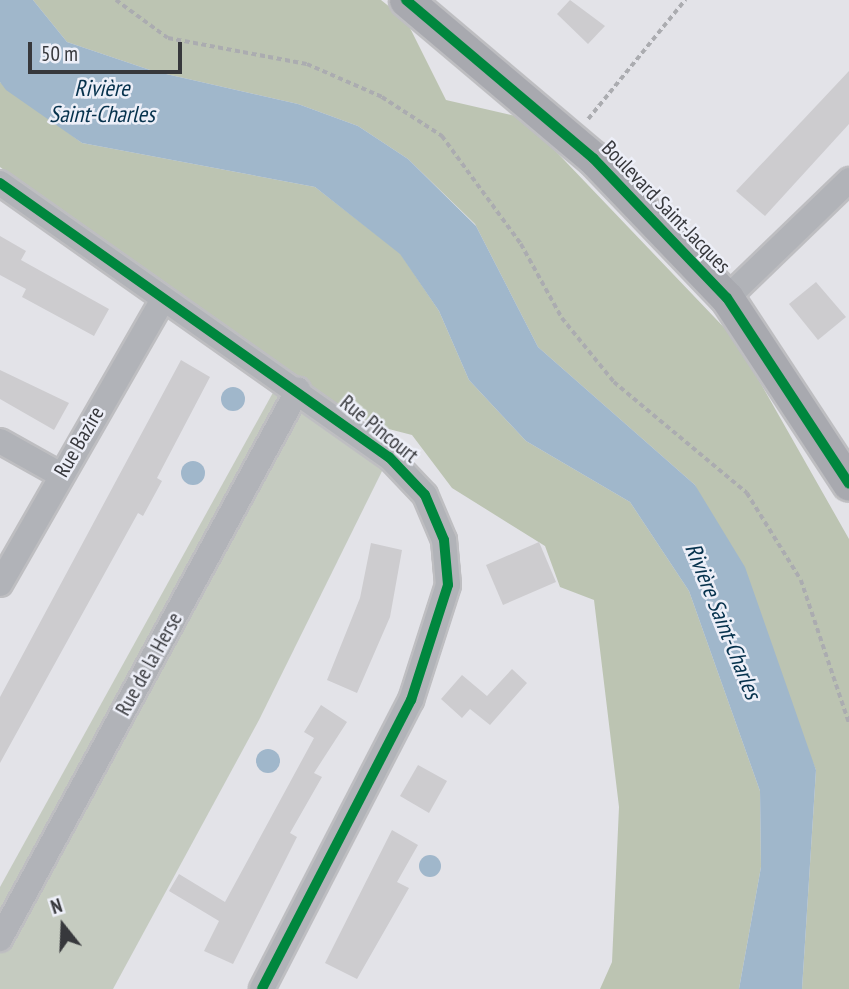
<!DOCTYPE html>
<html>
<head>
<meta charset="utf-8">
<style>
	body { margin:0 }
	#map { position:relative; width:849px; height:989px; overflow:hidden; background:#e3e3e8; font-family:"PT Sans Narrow",sans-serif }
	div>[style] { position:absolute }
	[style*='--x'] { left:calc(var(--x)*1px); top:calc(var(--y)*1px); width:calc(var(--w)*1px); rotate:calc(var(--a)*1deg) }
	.green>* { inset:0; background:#c5cbc0 }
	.forest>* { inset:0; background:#bcc4b2 }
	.water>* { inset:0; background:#a0b7cb }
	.round { border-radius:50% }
	.building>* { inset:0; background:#cdcccf }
	.path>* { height:3.5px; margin-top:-1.75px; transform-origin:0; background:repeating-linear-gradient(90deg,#abacb0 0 5px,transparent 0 8.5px) }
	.roads { filter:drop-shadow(2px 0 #bebec1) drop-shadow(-2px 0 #bebec1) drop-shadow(0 2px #bebec1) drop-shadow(0 -2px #bebec1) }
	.street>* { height:24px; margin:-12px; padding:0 12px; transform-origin:12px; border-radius:12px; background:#b1b3b8 }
	.secondary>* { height:33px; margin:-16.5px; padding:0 16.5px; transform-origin:16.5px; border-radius:16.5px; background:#a8a9af }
	.cycleway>* { height:10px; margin:-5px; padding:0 5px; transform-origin:5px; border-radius:5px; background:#00873e }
	span { translate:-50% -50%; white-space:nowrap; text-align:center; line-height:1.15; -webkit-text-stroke:5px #edeff8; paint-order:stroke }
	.street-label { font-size:21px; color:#37383c }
	.water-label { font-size:23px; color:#05314c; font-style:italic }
	.north { position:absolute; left:28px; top:891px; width:70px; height:70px; -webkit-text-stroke:5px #edeff8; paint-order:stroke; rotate:342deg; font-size:19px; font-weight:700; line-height:28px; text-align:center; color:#37383c }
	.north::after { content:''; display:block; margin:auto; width:24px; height:32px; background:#37383c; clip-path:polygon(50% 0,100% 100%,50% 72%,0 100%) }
	.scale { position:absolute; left:28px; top:42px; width:154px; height:32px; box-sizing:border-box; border:4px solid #37383c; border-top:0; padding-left:9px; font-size:21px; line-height:24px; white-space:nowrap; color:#37383c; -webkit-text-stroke:5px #edeff8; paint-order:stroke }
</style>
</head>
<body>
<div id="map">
	<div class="green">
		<i style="clip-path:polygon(281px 378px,389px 457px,259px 720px,113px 989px,0 989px,0 887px)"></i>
	</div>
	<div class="forest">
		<i style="clip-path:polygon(33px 0,381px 0,406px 20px,446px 100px,524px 118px,736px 340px,849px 539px,849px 989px,802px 989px,816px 770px,695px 485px,538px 347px,475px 224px,408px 159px,358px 126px,298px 104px,153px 71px,67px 42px)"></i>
		<i style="clip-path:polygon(0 82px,82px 143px,315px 187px,400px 253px,439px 311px,469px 380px,526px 441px,630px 502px,689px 591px,760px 791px,761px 867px,739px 989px,600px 989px,612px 962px,619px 807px,594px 600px,560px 587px,545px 546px,452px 488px,412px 435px,377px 426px,281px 378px,0 167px)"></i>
	</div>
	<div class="water">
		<i style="clip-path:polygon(0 0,33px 0,67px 42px,153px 71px,298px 104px,358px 126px,408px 159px,476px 226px,538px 347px,695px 485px,745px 567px,816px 770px,802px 989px,739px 989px,761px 867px,760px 791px,689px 591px,630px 502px,526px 441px,469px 380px,439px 311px,400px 254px,315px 187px,82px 143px,6px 90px,0 82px)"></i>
		<i class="round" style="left:221px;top:387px;width:24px;height:24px"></i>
		<i class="round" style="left:181px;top:461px;width:24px;height:24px"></i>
		<i class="round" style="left:256px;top:749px;width:24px;height:24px"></i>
		<i class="round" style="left:419px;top:855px;width:22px;height:22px"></i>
	</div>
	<div class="building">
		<i style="clip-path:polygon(570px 0,605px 26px,588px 44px,557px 14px)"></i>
		<i style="clip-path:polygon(849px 71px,849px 124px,765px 216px,736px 191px)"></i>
		<i style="clip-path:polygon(0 236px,26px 251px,21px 260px,109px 309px,94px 336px,22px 297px,26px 289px,0 275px)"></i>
		<i style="clip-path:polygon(816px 282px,846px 317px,818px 340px,789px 304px)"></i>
		<i style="clip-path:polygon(181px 360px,210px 377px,157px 478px,162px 481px,143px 516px,138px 513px,0 763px,0 697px)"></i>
		<i style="clip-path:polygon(0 370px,69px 403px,54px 430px,0 399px)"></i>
		<i style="clip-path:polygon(539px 542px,556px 582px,503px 605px,486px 565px)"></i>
		<i style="clip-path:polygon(371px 543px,402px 550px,390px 617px,357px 693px,327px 680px,360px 598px)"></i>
		<i style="clip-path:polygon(512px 669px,527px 683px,490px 725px,470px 709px,462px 718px,441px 699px,462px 675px,487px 696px)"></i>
		<i style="clip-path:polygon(321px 705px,347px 722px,314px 773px,322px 777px,290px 833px,297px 837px,233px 964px,204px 951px,219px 921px,169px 891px,179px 874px,225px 902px,314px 738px,304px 732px)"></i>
		<i style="clip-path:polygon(418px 765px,447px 781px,429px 813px,400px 796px)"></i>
		<i style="clip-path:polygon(392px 830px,418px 845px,397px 882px,409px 888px,357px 979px,325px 963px)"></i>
	</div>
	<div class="path">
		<i style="--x:116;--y:0;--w:64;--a:36.2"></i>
		<i style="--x:168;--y:38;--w:141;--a:10.6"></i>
		<i style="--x:307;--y:64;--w:82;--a:23.7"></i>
		<i style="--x:382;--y:97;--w:72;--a:33"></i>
		<i style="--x:442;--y:136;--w:134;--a:53.8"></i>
		<i style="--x:521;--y:244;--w:85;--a:61"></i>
		<i style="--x:562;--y:318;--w:82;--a:50.9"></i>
		<i style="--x:614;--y:382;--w:173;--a:39.8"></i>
		<i style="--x:747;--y:493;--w:102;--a:58.2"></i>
		<i style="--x:801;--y:580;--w:151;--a:71.4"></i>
		<i style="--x:588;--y:119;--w:154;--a:-50.8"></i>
	</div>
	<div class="roads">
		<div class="street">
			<i style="--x:0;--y:183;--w:476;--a:35.2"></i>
			<i style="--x:389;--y:457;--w:52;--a:46.5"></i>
			<i style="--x:425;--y:495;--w:49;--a:67.1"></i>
			<i style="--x:444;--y:540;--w:45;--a:84.9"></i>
			<i style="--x:448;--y:585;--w:121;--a:107.8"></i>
			<i style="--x:411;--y:700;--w:325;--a:117.3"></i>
			<i style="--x:727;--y:298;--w:170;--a:-44"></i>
			<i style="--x:0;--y:441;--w:68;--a:29.2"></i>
			<i style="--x:0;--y:584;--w:326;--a:-60.2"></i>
			<i style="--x:0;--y:939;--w:625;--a:-61.51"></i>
		</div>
		<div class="secondary">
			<i style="--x:406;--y:0;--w:245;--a:40.2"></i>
			<i style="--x:593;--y:158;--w:194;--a:46.3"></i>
			<i style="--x:727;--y:298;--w:222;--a:56.7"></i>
		</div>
	</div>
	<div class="cycleway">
		<i style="--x:406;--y:0;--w:245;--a:40.2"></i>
		<i style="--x:593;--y:158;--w:194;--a:46.3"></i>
		<i style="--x:727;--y:298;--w:222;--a:56.7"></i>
		<i style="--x:0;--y:183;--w:476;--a:35.2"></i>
		<i style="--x:389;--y:457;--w:52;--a:46.5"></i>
		<i style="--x:425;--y:495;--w:49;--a:67.1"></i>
		<i style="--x:444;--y:540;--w:45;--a:84.9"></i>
		<i style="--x:448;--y:585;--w:121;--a:107.8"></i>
		<i style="--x:411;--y:700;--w:325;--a:117.3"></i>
	</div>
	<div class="street-label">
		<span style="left:666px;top:207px;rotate:46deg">Boulevard Saint-Jacques</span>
		<span style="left:379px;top:429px;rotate:39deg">Rue Pincourt</span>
		<span style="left:79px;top:442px;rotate:-60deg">Rue Bazire</span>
		<span style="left:149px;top:664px;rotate:-61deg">Rue de la Herse</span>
	</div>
	<div class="water-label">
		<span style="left:102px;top:101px">Rivière<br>Saint-Charles</span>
		<span style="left:723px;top:621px;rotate:68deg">Rivière Saint-Charles</span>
	</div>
	<div class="north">N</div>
	<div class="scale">50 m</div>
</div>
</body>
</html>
